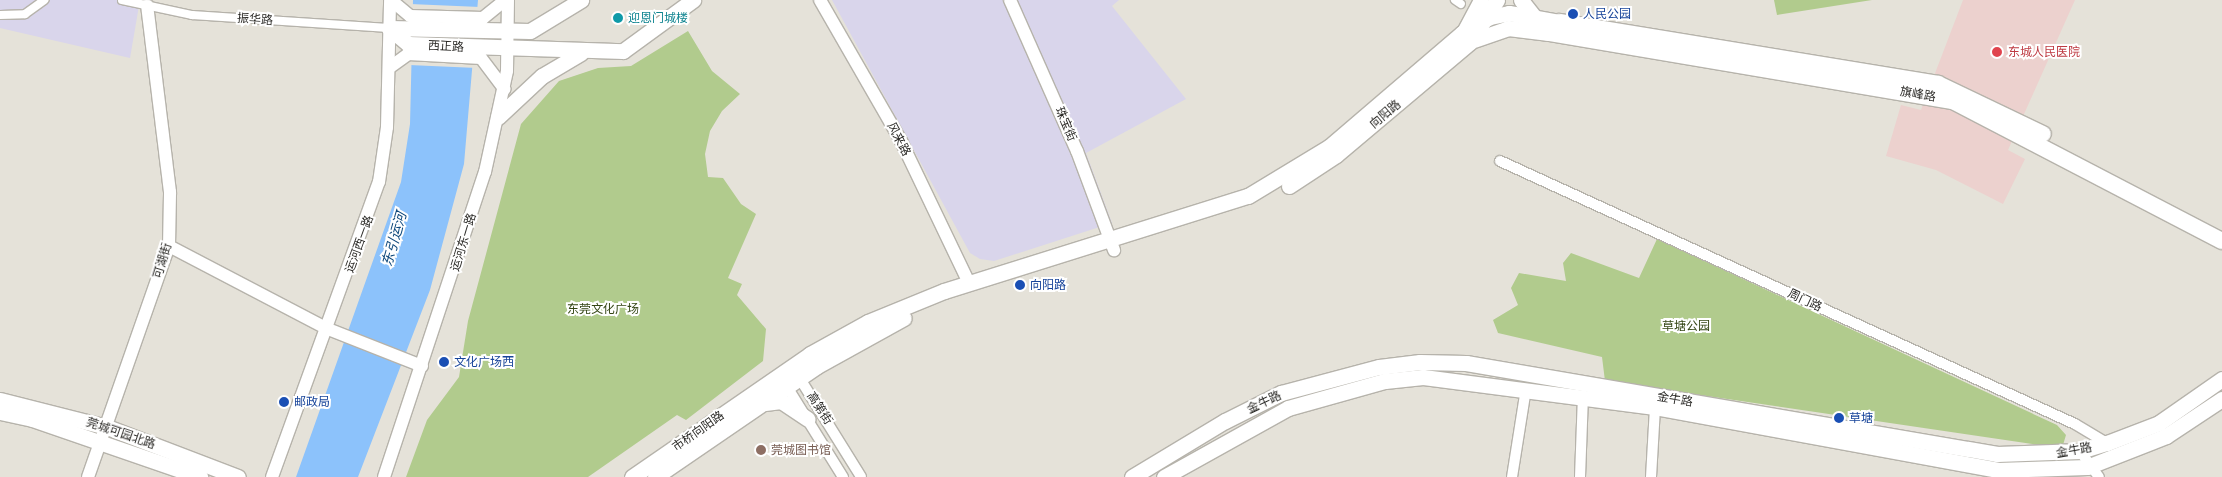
<!DOCTYPE html>
<html>
<head>
<meta charset="utf-8">
<style>
	body { margin:0 }
	#map { position:relative; width:2222px; height:477px; overflow:hidden; background:#e5e2d9; font-family:Barlow,"Noto Sans SC",sans-serif }
	div>[style] { position:absolute }
	[style*='--x'] { left:calc(var(--x)*1px); top:calc(var(--y)*1px); width:calc(var(--w)*1px); rotate:calc(var(--a)*1deg) }
	.commercial>* { inset:0; background:#d9d5eb }
	.medical>* { inset:0; background:#ecd1ce }
	.green>* { inset:0; background:#b1cb8d }
	.water>* { inset:0; background:#8cc2fb }
	.pier>* { inset:0; background:#e5e2d9 }
	.roads { filter:drop-shadow(1px 0 #b6b3ab) drop-shadow(-1px 0 #b6b3ab) drop-shadow(0 1px #b6b3ab) drop-shadow(0 -1px #b6b3ab) }
	.pedestrian>* { height:8px; margin:-4px; padding:0 4px; transform-origin:4px; border-radius:4px; background:#fff }
	.minor>* { height:10px; margin:-5px; padding:0 5px; transform-origin:5px; border-radius:5px; background:#fff }
	.tertiary>* { height:12px; margin:-6px; padding:0 6px; transform-origin:6px; border-radius:6px; background:#fff }
	.secondary>* { height:15px; margin:-7.5px; padding:0 7.5px; transform-origin:7.5px; border-radius:7.5px; background:#fff }
	.primary>* { height:16px; margin:-8px; padding:0 8px; transform-origin:8px; border-radius:8px; background:#fff }
	.dots>* { width:14px; height:14px; translate:-50% -50%; box-sizing:border-box; border:2px solid #fff; border-radius:50% }
	span { translate:-50% -50%; white-space:nowrap; text-align:center; line-height:1.15; -webkit-text-stroke:4px #fff; paint-order:stroke }
	.transit-label { font-size:12px; color:#164399 }
	.left { translate:0 -50%; text-align:left }
	.culture-label { font-size:12px; color:#0d838f }
	.street-label { font-size:12px; color:#2b2a27 }
	.health-label { font-size:12px; color:#be3a42 }
	.park-label { font-size:12px; color:#334513 }
	.education-label { font-size:12px; color:#785e54 }
	.water-label { font-size:14px; color:#0f497c; font-style:italic }
</style>
</head>
<body>
<div id="map">
	<div class="commercial">
		<i style="clip-path:polygon(0 0,140px 0,130px 58px,0 28px)"></i>
		<i style="clip-path:polygon(832px 0,1119px 0,1112px 6px,1186px 99px,1086px 153px,1112px 223px,994px 261px,980px 259px,970px 253px)"></i>
	</div>
	<div class="medical">
		<i style="clip-path:polygon(1963px 0,2075px 0,2008px 150px,2025px 159px,2003px 204px,1936px 170px,1886px 156px,1901px 105px,1921px 110px)"></i>
	</div>
	<div class="green">
		<i style="clip-path:polygon(1774px 0,1872px 0,1777px 15px)"></i>
		<i style="clip-path:polygon(688px 31px,712px 71px,740px 94px,722px 111px,710px 131px,705px 154px,708px 177px,723px 178px,741px 204px,756px 214px,728px 278px,742px 284px,737px 295px,766px 329px,763px 361px,686px 420px,677px 415px,588px 477px,406px 477px,427px 420px,459px 377px,468px 321px,521px 124px,559px 81px,598px 68px,631px 66px)"></i>
		<i style="clip-path:polygon(1657px 239px,2057px 425px,2066px 435px,2063px 445px,2053px 447px,1605px 381px,1602px 357px,1498px 333px,1493px 320px,1518px 305px,1511px 288px,1519px 273px,1566px 281px,1563px 263px,1571px 253px,1639px 278px)"></i>
	</div>
	<div class="water">
		<i style="clip-path:polygon(413px 0,478px 0,464px 164px,430px 290px,358px 477px,296px 477px,401px 182px,410px 124px)"></i>
	</div>
	<div class="pier">
		<i style="clip-path:polygon(410px 4px,480px 7px,477px 68px,409px 65px)"></i>
	</div>
	<div class="roads">
		<div class="pedestrian">
			<i style="--x:122;--y:0;--w:72;--a:12.1"></i>
			<i style="--x:192;--y:15;--w:197;--a:3.8"></i>
			<i style="--x:1455;--y:0;--w:7;--a:34"></i>
			<i style="--x:0;--y:15;--w:25;--a:-2"></i>
			<i style="--x:25;--y:14;--w:24;--a:-36"></i>
		</div>
		<div class="minor">
			<i style="--x:1500;--y:161;--w:632;--a:24.58"></i>
			<i style="--x:2075;--y:424;--w:37;--a:31"></i>
			<i style="--x:797;--y:374;--w:121;--a:58.1"></i>
			<i style="--x:784;--y:382;--w:112;--a:58.2"></i>
			<i style="--x:2080;--y:451;--w:32;--a:54"></i>
			<i style="--x:1512;--y:477;--w:89;--a:-81"></i>
			<i style="--x:1580;--y:477;--w:80;--a:-87.9"></i>
			<i style="--x:1651;--y:477;--w:70;--a:-86.7"></i>
		</div>
		<div class="tertiary">
			<i style="--x:391;--y:0;--w:25;--a:40"></i>
			<i style="--x:410;--y:16;--w:73;--a:1.6"></i>
			<i style="--x:483;--y:18;--w:28;--a:-39"></i>
			<i style="--x:820;--y:0;--w:163;--a:60.1"></i>
			<i style="--x:901;--y:141;--w:157;--a:64.4"></i>
			<i style="--x:1010;--y:0;--w:165;--a:66.1"></i>
			<i style="--x:1077;--y:151;--w:106;--a:69.5"></i>
			<i style="--x:389;--y:68;--w:24;--a:-36"></i>
			<i style="--x:408;--y:54;--w:73;--a:3.1"></i>
			<i style="--x:481;--y:58;--w:39;--a:53"></i>
			<i style="--x:169;--y:246;--w:179;--a:27.6"></i>
			<i style="--x:328;--y:329;--w:101;--a:21.5"></i>
			<i style="--x:88;--y:477;--w:245;--a:-70.7"></i>
			<i style="--x:169;--y:246;--w:54;--a:-88.9"></i>
			<i style="--x:170;--y:192;--w:188;--a:-97"></i>
			<i style="--x:272;--y:477;--w:314;--a:-70.1"></i>
			<i style="--x:379;--y:182;--w:56;--a:-81.7"></i>
			<i style="--x:387;--y:127;--w:127;--a:-88.6"></i>
			<i style="--x:384;--y:477;--w:321;--a:-71.7"></i>
			<i style="--x:485;--y:172;--w:103;--a:-77.7"></i>
			<i style="--x:507;--y:71;--w:71;--a:-89.2"></i>
		</div>
		<div class="secondary">
			<i style="--x:1521;--y:0;--w:24;--a:52"></i>
			<i style="--x:389;--y:28;--w:25;--a:40"></i>
			<i style="--x:408;--y:44;--w:215;--a:1.9"></i>
			<i style="--x:623;--y:51;--w:87;--a:-36.1"></i>
			<i style="--x:389;--y:28;--w:141;--a:1.2"></i>
			<i style="--x:530;--y:31;--w:60;--a:-31.3"></i>
			<i style="--x:1465;--y:30;--w:34;--a:-62"></i>
			<i style="--x:1474;--y:40;--w:36;--a:-19"></i>
			<i style="--x:1508;--y:28;--w:41;--a:7"></i>
			<i style="--x:498;--y:117;--w:60;--a:-43"></i>
			<i style="--x:542;--y:76;--w:45;--a:-30.5"></i>
			<i style="--x:1289;--y:186;--w:56;--a:-33.4"></i>
			<i style="--x:1336;--y:155;--w:175;--a:-40.1"></i>
			<i style="--x:1470;--y:42;--w:50;--a:-57.3"></i>
			<i style="--x:0;--y:400;--w:110;--a:14.2"></i>
			<i style="--x:107;--y:427;--w:140;--a:20.9"></i>
			<i style="--x:765;--y:403;--w:16;--a:-7"></i>
			<i style="--x:781;--y:401;--w:32;--a:34"></i>
			<i style="--x:0;--y:412;--w:33;--a:12"></i>
			<i style="--x:32;--y:419;--w:178;--a:19"></i>
			<i style="--x:632;--y:477;--w:216;--a:-34.6"></i>
			<i style="--x:810;--y:354;--w:66;--a:-28.9"></i>
			<i style="--x:868;--y:322;--w:82;--a:-22.2"></i>
			<i style="--x:944;--y:291;--w:318;--a:-17.4"></i>
			<i style="--x:1248;--y:196;--w:95;--a:-31.2"></i>
			<i style="--x:1329;--y:147;--w:175;--a:-40.6"></i>
			<i style="--x:1462;--y:33;--w:32;--a:-30"></i>
			<i style="--x:1490;--y:17;--w:19;--a:-12"></i>
			<i style="--x:1509;--y:13;--w:52;--a:10"></i>
			<i style="--x:655;--y:477;--w:196;--a:-34.4"></i>
			<i style="--x:817;--y:366;--w:99;--a:-28.9"></i>
			<i style="--x:1132;--y:477;--w:109;--a:-31.1"></i>
			<i style="--x:1225;--y:421;--w:63;--a:-26.6"></i>
			<i style="--x:1281;--y:393;--w:101;--a:-14.9"></i>
			<i style="--x:1379;--y:367;--w:41;--a:-7"></i>
			<i style="--x:1420;--y:362;--w:46;--a:1.2"></i>
			<i style="--x:1466;--y:363;--w:539;--a:9.72"></i>
			<i style="--x:1997;--y:454;--w:83;--a:-2.1"></i>
			<i style="--x:2080;--y:451;--w:28;--a:-17"></i>
			<i style="--x:2107;--y:443;--w:56;--a:-21"></i>
			<i style="--x:2159;--y:423;--w:77;--a:-34.9"></i>
			<i style="--x:1164;--y:477;--w:142;--a:-29.1"></i>
			<i style="--x:1288;--y:408;--w:101;--a:-15.6"></i>
			<i style="--x:1385;--y:381;--w:38;--a:-6"></i>
			<i style="--x:1423;--y:377;--w:234;--a:7.4"></i>
			<i style="--x:1655;--y:407;--w:349;--a:10.4"></i>
			<i style="--x:1998;--y:470;--w:89;--a:-1.9"></i>
			<i style="--x:2087;--y:467;--w:85;--a:-21.4"></i>
			<i style="--x:2166;--y:436;--w:67;--a:-33.5"></i>
		</div>
		<div class="primary">
			<i style="--x:1560;--y:22;--w:383;--a:9.3"></i>
			<i style="--x:1938;--y:84;--w:116;--a:25.5"></i>
			<i style="--x:1549;--y:33;--w:410;--a:9.6"></i>
			<i style="--x:1953;--y:101;--w:303;--a:27.5"></i>
		</div>
	</div>
	<div class="dots">
		<i style="left:1573px;top:14px;background:#1a4fb4"></i>
		<i style="left:618px;top:18px;background:#0f9aa8"></i>
		<i style="left:1997px;top:52px;background:#e0444e"></i>
		<i style="left:1020px;top:285px;background:#1a4fb4"></i>
		<i style="left:444px;top:362px;background:#1a4fb4"></i>
		<i style="left:284px;top:402px;background:#1a4fb4"></i>
		<i style="left:1839px;top:418px;background:#1a4fb4"></i>
		<i style="left:761px;top:450px;background:#8d6e63"></i>
	</div>
	<div class="transit-label">
		<span class="left" style="left:1583px;top:14px">人民公园</span>
		<span class="left" style="left:1030px;top:285px">向阳路</span>
		<span class="left" style="left:454px;top:362px">文化广场西</span>
		<span class="left" style="left:294px;top:402px">邮政局</span>
		<span class="left" style="left:1849px;top:418px">草塘</span>
	</div>
	<div class="culture-label">
		<span class="left" style="left:628px;top:18px">迎恩门城楼</span>
	</div>
	<div class="street-label">
		<span style="left:255px;top:19px;rotate:4deg">振华路</span>
		<span style="left:446px;top:46px;rotate:3deg">西正路</span>
		<span style="left:1918px;top:94px;rotate:10deg">旗峰路</span>
		<span style="left:1385px;top:114px;rotate:-40deg">向阳路</span>
		<span style="left:1066px;top:124px;rotate:67deg">珠宝街</span>
		<span style="left:899px;top:139px;rotate:62deg">风来路</span>
		<span style="left:463px;top:242px;rotate:-73deg">运河东一路</span>
		<span style="left:359px;top:244px;rotate:-70deg">运河西一路</span>
		<span style="left:162px;top:261px;rotate:-73deg">可湖街</span>
		<span style="left:1805px;top:300px;rotate:25deg">周门路</span>
		<span style="left:1675px;top:399px;rotate:10deg">金牛路</span>
		<span style="left:1264px;top:402px;rotate:-25deg">金牛路</span>
		<span style="left:820px;top:408px;rotate:57deg">高第街</span>
		<span style="left:698px;top:431px;rotate:-35deg">市桥向阳路</span>
		<span style="left:121px;top:433px;rotate:19deg">莞城可园北路</span>
		<span style="left:2074px;top:450px;rotate:-10deg">金牛路</span>
	</div>
	<div class="health-label">
		<span class="left" style="left:2008px;top:52px">东城人民医院</span>
	</div>
	<div class="park-label">
		<span style="left:603px;top:309px">东莞文化广场</span>
		<span style="left:1686px;top:326px">草塘公园</span>
	</div>
	<div class="education-label">
		<span class="left" style="left:771px;top:450px">莞城图书馆</span>
	</div>
	<div class="water-label">
		<span style="left:394px;top:239px;rotate:-74deg">东引运河</span>
	</div>
</div>
</body>
</html>
